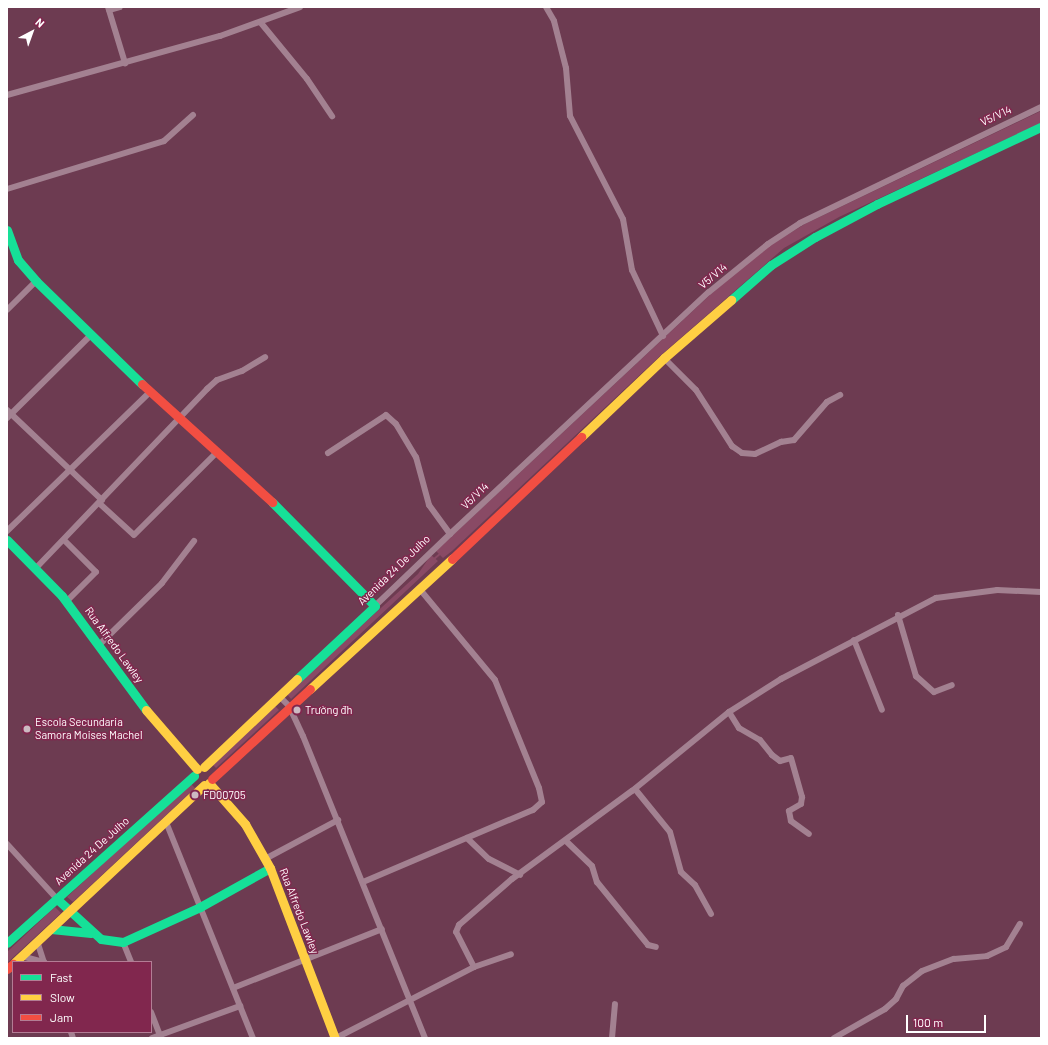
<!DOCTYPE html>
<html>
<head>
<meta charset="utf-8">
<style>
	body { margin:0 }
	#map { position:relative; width:1048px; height:1045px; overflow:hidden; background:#6d3b51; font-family:Barlow,sans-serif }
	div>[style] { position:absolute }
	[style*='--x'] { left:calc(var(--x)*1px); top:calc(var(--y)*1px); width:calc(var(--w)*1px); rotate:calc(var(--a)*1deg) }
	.water>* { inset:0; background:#894a65 }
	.stream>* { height:1.5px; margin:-0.75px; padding:0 0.75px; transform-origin:0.75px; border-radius:0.75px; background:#894a65 }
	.street>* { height:6px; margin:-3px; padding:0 3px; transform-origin:3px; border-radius:3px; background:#a38191 }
	.fast>* { height:9px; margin:-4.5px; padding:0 4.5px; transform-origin:4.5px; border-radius:4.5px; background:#16e098 }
	.slow>* { height:9px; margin:-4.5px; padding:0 4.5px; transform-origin:4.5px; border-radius:4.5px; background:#ffcf43 }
	.jam>* { height:9px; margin:-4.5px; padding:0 4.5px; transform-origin:4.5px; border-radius:4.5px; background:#f24e42 }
	.dots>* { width:11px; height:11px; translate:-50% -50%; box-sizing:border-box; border:2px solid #81274e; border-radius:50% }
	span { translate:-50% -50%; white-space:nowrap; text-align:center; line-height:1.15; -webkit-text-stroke:3px #81274e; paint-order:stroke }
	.street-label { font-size:11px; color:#fff }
	.poi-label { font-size:11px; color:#fff }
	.left { translate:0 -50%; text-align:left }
	.frame { position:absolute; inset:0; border:8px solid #fff; pointer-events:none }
	.legend { position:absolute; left:12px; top:961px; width:140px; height:72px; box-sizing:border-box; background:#81274e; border:1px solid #b37d95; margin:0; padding:5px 7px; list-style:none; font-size:12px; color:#fff }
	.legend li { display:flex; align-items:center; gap:8px; height:20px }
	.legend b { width:20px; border:1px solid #b37d95 }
	.north { position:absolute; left:12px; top:12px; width:40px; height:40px; -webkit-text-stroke:3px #81274e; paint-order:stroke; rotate:41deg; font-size:11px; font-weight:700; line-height:16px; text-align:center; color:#fff }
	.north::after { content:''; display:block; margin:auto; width:14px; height:18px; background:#fff; clip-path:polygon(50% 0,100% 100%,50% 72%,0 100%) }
	.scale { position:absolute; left:906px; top:1015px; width:80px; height:18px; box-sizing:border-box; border:2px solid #fff; border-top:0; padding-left:5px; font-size:12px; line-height:14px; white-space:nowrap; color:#fff; -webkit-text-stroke:3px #81274e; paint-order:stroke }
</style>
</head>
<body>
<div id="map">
	<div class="water">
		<i style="clip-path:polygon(1041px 111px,1041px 123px,839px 217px,784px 248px,661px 355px,452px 551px,443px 558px,436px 551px,711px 294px,764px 249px,805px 224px)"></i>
		<i style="clip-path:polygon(431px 555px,438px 561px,291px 699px,287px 694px,418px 574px)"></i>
		<i style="clip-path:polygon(273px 704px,279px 710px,216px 768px,212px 764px)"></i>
		<i style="clip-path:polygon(190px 783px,195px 788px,73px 902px,67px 897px)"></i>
		<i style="clip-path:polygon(55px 907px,61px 913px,7px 963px,7px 952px)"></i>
	</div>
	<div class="stream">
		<i style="--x:433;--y:560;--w:11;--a:-41"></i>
	</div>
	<div class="street">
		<i style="--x:108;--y:7;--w:59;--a:73.1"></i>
		<i style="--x:546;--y:7;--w:16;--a:60"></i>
		<i style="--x:554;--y:21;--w:49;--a:75.7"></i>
		<i style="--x:566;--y:68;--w:48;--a:85.2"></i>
		<i style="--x:570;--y:116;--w:116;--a:62.8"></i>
		<i style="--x:623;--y:219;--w:52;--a:80"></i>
		<i style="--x:632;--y:270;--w:73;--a:64.8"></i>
		<i style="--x:109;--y:10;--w:11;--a:-15"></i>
		<i style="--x:261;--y:23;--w:72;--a:50.6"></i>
		<i style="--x:307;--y:79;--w:45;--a:56"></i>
		<i style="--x:7;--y:95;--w:221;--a:-15.5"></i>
		<i style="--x:220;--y:36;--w:85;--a:-19.9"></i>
		<i style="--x:7;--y:189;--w:164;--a:-17"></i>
		<i style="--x:164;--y:141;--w:39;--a:-42"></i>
		<i style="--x:7;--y:310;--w:41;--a:-45"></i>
		<i style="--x:664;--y:358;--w:45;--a:45"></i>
		<i style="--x:696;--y:390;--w:67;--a:57.3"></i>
		<i style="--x:732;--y:446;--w:12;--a:35"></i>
		<i style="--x:742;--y:453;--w:13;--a:4"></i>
		<i style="--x:755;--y:454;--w:29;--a:-25"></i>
		<i style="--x:781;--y:442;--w:13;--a:-9"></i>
		<i style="--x:794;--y:440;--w:50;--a:-49"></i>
		<i style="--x:827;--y:402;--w:15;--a:-28"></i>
		<i style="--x:7;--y:410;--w:131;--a:43.5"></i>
		<i style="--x:7;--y:418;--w:118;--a:-44.7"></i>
		<i style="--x:328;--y:453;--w:69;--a:-33.2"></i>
		<i style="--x:386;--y:415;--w:13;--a:42"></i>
		<i style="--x:396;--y:424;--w:39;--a:59"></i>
		<i style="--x:416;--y:457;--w:50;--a:74.8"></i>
		<i style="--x:429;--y:505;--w:36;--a:54"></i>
		<i style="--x:450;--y:534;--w:104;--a:136.2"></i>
		<i style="--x:99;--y:503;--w:47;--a:42.4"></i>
		<i style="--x:134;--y:535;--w:117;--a:-45"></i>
		<i style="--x:7;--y:531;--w:199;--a:-44.2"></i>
		<i style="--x:450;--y:534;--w:354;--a:-43.1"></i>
		<i style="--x:709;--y:292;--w:76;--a:-39.1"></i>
		<i style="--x:768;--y:244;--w:38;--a:-33"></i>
		<i style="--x:800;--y:223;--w:267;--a:-25.7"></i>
		<i style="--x:64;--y:540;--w:45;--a:45"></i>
		<i style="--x:96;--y:572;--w:41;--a:135"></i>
		<i style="--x:36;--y:568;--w:248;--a:-46.3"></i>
		<i style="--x:207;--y:389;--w:13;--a:-42"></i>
		<i style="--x:217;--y:380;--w:27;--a:-20"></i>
		<i style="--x:242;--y:371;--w:27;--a:-31"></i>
		<i style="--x:898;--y:615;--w:64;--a:73.6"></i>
		<i style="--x:916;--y:676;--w:24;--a:42"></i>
		<i style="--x:934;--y:692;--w:19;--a:-21"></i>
		<i style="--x:854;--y:640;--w:75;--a:68.2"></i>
		<i style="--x:99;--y:645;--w:88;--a:-44.5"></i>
		<i style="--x:162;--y:583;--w:53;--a:-52.7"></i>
		<i style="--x:279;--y:696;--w:14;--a:45"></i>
		<i style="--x:289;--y:706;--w:33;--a:65"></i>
		<i style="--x:303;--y:736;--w:326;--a:68"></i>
		<i style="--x:729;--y:712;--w:19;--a:58"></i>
		<i style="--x:739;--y:728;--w:24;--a:30"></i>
		<i style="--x:760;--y:740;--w:19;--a:51"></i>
		<i style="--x:772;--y:755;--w:10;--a:37"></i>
		<i style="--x:780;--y:761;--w:11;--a:-15"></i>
		<i style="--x:791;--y:758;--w:41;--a:74.2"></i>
		<i style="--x:802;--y:797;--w:7;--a:98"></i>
		<i style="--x:801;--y:804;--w:14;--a:150"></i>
		<i style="--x:789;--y:811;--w:10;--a:79"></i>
		<i style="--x:791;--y:821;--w:22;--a:36"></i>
		<i style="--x:635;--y:789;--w:55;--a:50.9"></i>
		<i style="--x:670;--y:832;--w:41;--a:74.6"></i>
		<i style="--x:681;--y:872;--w:19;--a:43"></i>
		<i style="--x:695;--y:885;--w:33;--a:61"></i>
		<i style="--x:166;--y:822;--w:233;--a:68.1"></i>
		<i style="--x:467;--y:838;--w:30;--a:44"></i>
		<i style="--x:489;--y:859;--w:35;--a:27"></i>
		<i style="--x:566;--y:841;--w:36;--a:44"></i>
		<i style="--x:592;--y:866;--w:17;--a:73"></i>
		<i style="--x:597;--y:882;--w:81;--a:51"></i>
		<i style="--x:648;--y:945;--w:8;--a:14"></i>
		<i style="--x:7;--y:844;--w:74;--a:47.7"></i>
		<i style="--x:265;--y:859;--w:83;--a:-28.1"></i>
		<i style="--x:363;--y:882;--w:185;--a:-23"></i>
		<i style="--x:533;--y:810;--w:12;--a:-42"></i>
		<i style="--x:542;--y:802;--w:14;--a:-102"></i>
		<i style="--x:539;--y:788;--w:117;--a:-112.2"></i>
		<i style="--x:495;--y:680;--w:119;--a:-129.6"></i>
		<i style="--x:37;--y:941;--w:22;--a:72"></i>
		<i style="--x:123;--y:942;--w:22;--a:68"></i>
		<i style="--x:21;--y:956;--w:24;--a:15"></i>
		<i style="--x:474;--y:967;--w:39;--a:-117"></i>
		<i style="--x:456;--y:932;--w:8;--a:-67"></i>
		<i style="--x:459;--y:925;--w:70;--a:-41"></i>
		<i style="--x:512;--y:879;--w:149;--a:-36.3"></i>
		<i style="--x:632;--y:791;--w:125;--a:-39.2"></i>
		<i style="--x:729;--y:712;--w:62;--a:-32.4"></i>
		<i style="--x:781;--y:679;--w:175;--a:-27.6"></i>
		<i style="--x:936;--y:598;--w:62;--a:-7.5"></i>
		<i style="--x:997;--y:590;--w:44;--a:2.6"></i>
		<i style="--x:233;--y:988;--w:160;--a:-21.6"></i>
		<i style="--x:151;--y:1012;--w:28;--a:69"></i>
		<i style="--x:71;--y:1032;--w:6;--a:72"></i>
		<i style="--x:152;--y:1038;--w:94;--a:-20"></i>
		<i style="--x:336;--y:1038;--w:155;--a:-27.2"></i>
		<i style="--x:474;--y:967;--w:39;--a:-19"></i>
		<i style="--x:612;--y:1038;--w:34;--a:-85"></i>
		<i style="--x:834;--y:1038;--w:59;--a:-29.6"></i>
		<i style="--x:885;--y:1009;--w:15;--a:-42"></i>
		<i style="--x:896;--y:999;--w:15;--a:-62"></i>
		<i style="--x:903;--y:986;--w:24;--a:-38"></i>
		<i style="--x:922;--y:971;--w:34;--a:-21"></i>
		<i style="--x:954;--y:959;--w:33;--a:-5"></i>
		<i style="--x:987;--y:956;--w:21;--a:-25"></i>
		<i style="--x:1006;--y:947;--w:27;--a:-59"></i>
	</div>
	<div class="fast">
		<i style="--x:7;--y:230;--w:32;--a:70"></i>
		<i style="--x:18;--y:260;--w:28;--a:49"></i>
		<i style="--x:36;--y:281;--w:148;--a:44.2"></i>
		<i style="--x:731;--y:300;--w:53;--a:-41.2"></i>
		<i style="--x:771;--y:265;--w:52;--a:-32.5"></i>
		<i style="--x:815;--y:237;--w:70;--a:-28"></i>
		<i style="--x:877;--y:204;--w:181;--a:-25.2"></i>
		<i style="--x:272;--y:502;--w:146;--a:45.3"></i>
		<i style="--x:375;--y:606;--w:107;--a:136.9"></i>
		<i style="--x:7;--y:540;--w:78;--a:45.5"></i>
		<i style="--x:62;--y:596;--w:142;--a:53.6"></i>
		<i style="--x:57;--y:899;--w:59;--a:42.3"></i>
		<i style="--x:101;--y:939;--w:22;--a:8"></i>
		<i style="--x:123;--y:942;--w:85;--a:-24.4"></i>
		<i style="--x:200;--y:907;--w:80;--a:-29.1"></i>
		<i style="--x:51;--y:929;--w:40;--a:5.7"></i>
		<i style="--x:7;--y:943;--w:251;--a:-41.8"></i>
	</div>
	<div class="slow">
		<i style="--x:581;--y:437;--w:115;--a:-43.6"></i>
		<i style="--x:664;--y:358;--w:89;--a:-40.9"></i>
		<i style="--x:310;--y:689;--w:193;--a:-42.5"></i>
		<i style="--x:146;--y:710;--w:78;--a:49.2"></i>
		<i style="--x:204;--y:767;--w:128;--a:-43.4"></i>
		<i style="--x:209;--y:783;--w:55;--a:48.7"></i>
		<i style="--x:245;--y:824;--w:51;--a:60.4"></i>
		<i style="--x:270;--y:868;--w:182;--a:69.1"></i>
		<i style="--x:15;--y:962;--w:259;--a:-43.1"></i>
	</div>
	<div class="jam">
		<i style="--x:142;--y:384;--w:176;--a:42.2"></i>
		<i style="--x:452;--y:559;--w:178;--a:-43.4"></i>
		<i style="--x:212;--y:779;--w:133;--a:-42.6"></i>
		<i style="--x:7;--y:969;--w:8;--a:-40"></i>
	</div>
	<div class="dots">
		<i style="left:297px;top:710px;background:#ccbac2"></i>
		<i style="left:27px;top:729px;background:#ccbac2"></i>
		<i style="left:195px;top:795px;background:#ccbac2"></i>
	</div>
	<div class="street-label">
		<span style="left:996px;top:116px;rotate:-25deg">V5/V14</span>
		<span style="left:713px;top:276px;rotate:-40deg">V5/V14</span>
		<span style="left:475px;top:496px;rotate:-44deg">V5/V14</span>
		<span style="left:394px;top:570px;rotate:-44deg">Avenida 24 De Julho</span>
		<span style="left:114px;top:645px;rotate:54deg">Rua Alfredo Lawley</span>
		<span style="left:92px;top:851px;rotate:-42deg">Avenida 24 De Julho</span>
		<span style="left:299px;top:911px;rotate:69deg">Rua Alfredo Lawley</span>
	</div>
	<div class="poi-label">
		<span class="left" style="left:305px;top:710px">Trường đh</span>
		<span class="left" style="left:35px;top:729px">Escola Secundaria<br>Samora Moises Machel</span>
		<span class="left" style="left:203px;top:795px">FD00705</span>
	</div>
	<div class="frame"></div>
	<ul class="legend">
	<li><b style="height:5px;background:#16e098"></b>Fast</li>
	<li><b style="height:5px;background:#ffcf43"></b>Slow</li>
	<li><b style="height:5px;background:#f24e42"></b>Jam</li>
	</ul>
	<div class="north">N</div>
	<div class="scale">100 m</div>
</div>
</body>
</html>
